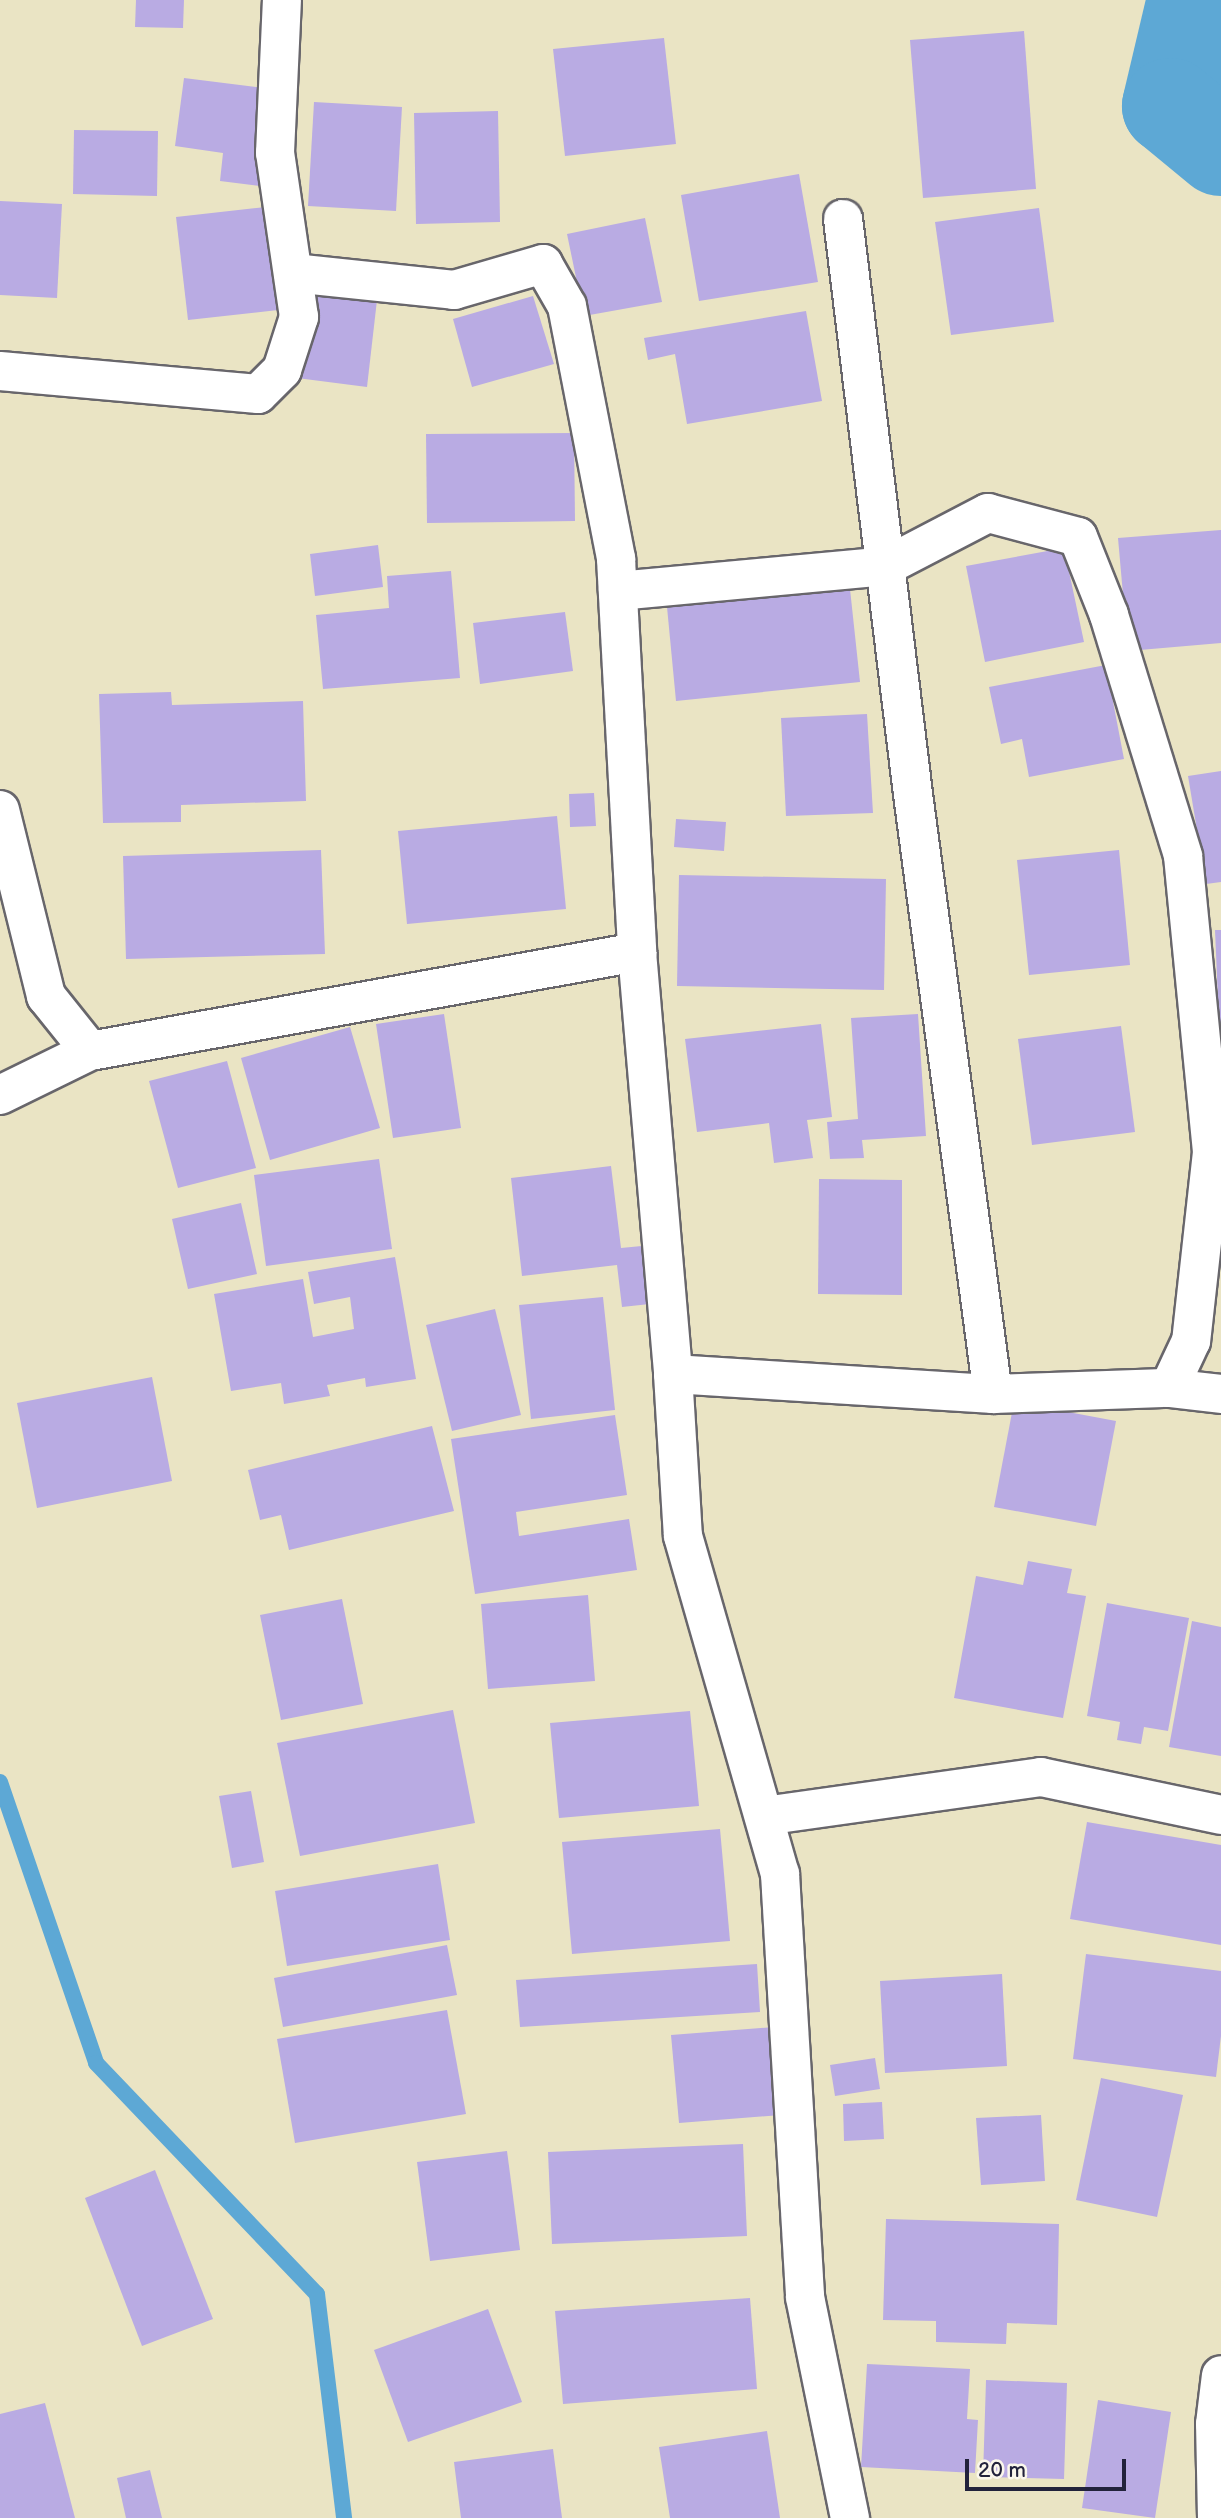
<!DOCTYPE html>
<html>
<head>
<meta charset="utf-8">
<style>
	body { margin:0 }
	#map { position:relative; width:1221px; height:2518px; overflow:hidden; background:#eae4c4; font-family:"Balsamiq Sans",sans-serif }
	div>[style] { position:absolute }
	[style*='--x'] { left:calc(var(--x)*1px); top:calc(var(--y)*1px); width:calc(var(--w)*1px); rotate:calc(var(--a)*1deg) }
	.stream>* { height:16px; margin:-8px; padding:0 8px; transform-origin:8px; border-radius:8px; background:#5da8d5 }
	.river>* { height:96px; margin:-48px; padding:0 48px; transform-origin:48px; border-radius:48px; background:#5da8d5 }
	.building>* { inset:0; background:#b9abe3 }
	.roads { filter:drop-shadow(2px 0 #68666b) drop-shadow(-2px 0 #68666b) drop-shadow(0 2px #68666b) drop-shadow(0 -2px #68666b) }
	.street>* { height:38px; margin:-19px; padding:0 19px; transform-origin:19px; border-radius:19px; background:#fff }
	span { translate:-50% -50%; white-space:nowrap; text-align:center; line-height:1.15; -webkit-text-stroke:5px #fbf7ec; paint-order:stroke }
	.scale { position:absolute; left:965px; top:2459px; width:161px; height:32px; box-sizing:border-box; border:4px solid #22223b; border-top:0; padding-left:9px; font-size:21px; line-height:24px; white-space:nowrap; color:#22223b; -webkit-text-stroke:5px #fbf7ec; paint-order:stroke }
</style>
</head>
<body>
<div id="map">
	<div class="stream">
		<i style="--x:0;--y:1782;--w:297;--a:71.1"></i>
		<i style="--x:96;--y:2063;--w:320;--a:46.3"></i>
		<i style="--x:317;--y:2294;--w:226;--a:83.1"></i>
	</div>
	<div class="river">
		<i style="--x:1195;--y:0;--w:109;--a:103.3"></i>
		<i style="--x:1170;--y:106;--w:66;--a:39.5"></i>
	</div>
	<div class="building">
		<i style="clip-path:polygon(136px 0,184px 0,183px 28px,135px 27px)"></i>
		<i style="clip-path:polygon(1024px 31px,1036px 189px,923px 198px,910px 40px)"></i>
		<i style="clip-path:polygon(664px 38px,676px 144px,565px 156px,553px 49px)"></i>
		<i style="clip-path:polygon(184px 78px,273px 89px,260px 186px,220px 181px,223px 153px,175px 146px)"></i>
		<i style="clip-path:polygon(314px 102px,402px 107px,396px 211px,308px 206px)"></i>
		<i style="clip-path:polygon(498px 111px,500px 222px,416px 224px,414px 113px)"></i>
		<i style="clip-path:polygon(74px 130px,158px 131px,157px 196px,73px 194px)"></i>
		<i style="clip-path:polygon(799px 174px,818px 282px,699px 301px,681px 195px)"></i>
		<i style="clip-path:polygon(0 201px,62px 204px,57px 298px,0 295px)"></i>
		<i style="clip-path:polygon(266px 207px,278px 310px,188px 320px,176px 217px)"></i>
		<i style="clip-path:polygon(1039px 208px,1054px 322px,951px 335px,935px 222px)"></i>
		<i style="clip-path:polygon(645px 218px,662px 302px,584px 316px,567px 234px)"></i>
		<i style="clip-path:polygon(308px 291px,377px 300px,367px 387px,297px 378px)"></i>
		<i style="clip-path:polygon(533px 296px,554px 364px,472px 387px,453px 319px)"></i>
		<i style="clip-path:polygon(806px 311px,822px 401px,687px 424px,675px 354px,648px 360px,644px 338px)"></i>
		<i style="clip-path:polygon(574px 433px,575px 521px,427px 523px,426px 434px)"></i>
		<i style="clip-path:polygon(1221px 530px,1221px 643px,1128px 651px,1118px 538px)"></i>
		<i style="clip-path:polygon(378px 545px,383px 587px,315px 596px,310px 554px)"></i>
		<i style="clip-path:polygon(1064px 548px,1084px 642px,985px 662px,966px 566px)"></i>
		<i style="clip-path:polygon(451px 571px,460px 678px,323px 689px,316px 615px,389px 608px,387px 576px)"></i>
		<i style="clip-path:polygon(850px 589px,860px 682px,676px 701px,667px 607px)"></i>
		<i style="clip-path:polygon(565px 612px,573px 671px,480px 684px,473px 623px)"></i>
		<i style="clip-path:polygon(1106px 665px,1124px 759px,1029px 777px,1022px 739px,1001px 744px,989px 687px)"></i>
		<i style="clip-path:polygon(171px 692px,172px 705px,303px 701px,306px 801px,181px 805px,181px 822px,103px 823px,99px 694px)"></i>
		<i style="clip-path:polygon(867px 714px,873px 813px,786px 816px,781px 718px)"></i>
		<i style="clip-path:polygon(1221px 771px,1221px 882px,1206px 884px,1188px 776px)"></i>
		<i style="clip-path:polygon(594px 793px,596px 826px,570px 827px,569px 794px)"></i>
		<i style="clip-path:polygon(557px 816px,566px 909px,407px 924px,398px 831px)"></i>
		<i style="clip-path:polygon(676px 819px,726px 822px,724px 851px,674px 847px)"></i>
		<i style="clip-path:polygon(321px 850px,325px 954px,126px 959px,123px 856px)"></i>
		<i style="clip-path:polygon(1119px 850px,1130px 965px,1029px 975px,1017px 860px)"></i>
		<i style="clip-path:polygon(679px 875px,886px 879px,884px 990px,677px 986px)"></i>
		<i style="clip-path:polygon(1215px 930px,1221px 930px,1221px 1023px,1219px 1023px)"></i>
		<i style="clip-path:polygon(444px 1014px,461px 1128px,393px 1138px,376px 1024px)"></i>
		<i style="clip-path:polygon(918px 1014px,926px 1136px,862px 1140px,864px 1158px,830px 1159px,827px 1122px,858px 1119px,851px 1018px)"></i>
		<i style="clip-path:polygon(821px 1024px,832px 1117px,807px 1120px,813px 1158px,774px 1163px,769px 1123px,697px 1132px,685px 1039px)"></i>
		<i style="clip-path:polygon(1121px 1026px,1135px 1132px,1032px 1145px,1018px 1039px)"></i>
		<i style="clip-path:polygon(350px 1027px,380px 1128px,270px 1160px,241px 1058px)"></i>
		<i style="clip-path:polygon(227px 1061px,256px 1168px,178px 1188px,149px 1081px)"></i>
		<i style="clip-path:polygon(379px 1159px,392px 1249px,266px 1266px,254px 1175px)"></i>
		<i style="clip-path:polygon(611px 1166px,621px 1248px,652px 1245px,659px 1303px,622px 1307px,617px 1265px,522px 1276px,511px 1178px)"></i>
		<i style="clip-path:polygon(819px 1179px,902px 1180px,902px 1295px,818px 1294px)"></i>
		<i style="clip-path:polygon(241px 1203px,257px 1274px,188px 1289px,172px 1219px)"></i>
		<i style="clip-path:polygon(395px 1257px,416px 1379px,366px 1387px,365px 1378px,327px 1385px,330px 1396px,284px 1404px,281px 1383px,231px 1391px,214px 1294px,303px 1279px,313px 1337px,354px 1329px,350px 1297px,314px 1304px,308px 1272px)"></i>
		<i style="clip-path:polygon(603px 1297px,615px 1410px,531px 1419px,519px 1305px)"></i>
		<i style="clip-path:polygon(495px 1309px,521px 1415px,452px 1431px,426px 1325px)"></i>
		<i style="clip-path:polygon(152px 1377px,172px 1481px,37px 1508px,17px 1403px)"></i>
		<i style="clip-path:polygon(1014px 1402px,1116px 1421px,1096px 1526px,994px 1507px)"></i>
		<i style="clip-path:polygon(615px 1415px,627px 1495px,516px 1512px,519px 1536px,629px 1519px,637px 1570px,475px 1594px,451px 1439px)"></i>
		<i style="clip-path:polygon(432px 1426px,454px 1511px,289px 1550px,281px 1515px,260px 1520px,248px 1470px)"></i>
		<i style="clip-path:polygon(1028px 1561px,1072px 1569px,1067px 1593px,1086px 1596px,1063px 1718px,954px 1698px,976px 1576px,1023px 1585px)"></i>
		<i style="clip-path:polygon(588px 1595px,595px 1681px,488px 1689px,481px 1604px)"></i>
		<i style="clip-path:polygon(342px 1599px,363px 1704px,281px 1720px,260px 1615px)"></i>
		<i style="clip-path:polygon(1107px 1603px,1189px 1618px,1168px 1731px,1144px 1727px,1141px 1744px,1117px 1740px,1120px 1722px,1087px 1716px)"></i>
		<i style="clip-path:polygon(1192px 1621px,1221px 1627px,1221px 1756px,1169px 1747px)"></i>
		<i style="clip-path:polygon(453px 1710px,475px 1823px,300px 1856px,277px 1743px)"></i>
		<i style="clip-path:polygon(690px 1711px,699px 1806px,559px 1818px,550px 1723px)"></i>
		<i style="clip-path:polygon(251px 1791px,264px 1862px,232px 1868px,219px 1796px)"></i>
		<i style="clip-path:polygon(1087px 1822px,1221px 1845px,1221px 1945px,1070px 1919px)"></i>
		<i style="clip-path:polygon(720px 1829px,730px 1941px,572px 1954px,562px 1842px)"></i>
		<i style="clip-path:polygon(438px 1864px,450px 1940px,287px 1966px,275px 1891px)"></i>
		<i style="clip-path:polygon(447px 1945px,457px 1995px,283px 2027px,274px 1978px)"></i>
		<i style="clip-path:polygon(1086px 1954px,1221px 1971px,1221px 2036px,1216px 2077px,1073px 2059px)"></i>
		<i style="clip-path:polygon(757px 1964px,760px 2012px,520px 2027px,516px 1980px)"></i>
		<i style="clip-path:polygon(1002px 1974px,1007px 2066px,885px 2073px,880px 1981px)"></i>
		<i style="clip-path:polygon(447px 2010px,466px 2114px,295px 2143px,277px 2039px)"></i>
		<i style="clip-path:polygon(774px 2027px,781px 2115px,679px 2123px,671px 2035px)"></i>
		<i style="clip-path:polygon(875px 2058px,880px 2089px,835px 2096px,830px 2065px)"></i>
		<i style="clip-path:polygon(1101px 2078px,1183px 2095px,1157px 2217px,1076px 2200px)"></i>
		<i style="clip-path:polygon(882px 2102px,884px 2139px,844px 2141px,843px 2104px)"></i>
		<i style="clip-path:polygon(1041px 2115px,1045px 2181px,981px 2185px,976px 2118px)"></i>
		<i style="clip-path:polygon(743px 2144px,747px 2236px,552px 2244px,548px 2152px)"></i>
		<i style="clip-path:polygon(507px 2151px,520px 2250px,430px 2261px,417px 2162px)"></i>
		<i style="clip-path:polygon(155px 2170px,213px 2319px,142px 2346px,85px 2198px)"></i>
		<i style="clip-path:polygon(886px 2219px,1059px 2224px,1057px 2325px,1007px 2323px,1006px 2344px,936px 2342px,936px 2321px,883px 2320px)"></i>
		<i style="clip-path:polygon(750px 2298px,757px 2389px,563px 2404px,555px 2311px)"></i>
		<i style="clip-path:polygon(488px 2309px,522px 2402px,408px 2442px,374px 2350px)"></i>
		<i style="clip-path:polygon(867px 2364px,970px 2369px,967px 2419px,978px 2420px,975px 2473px,861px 2467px)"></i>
		<i style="clip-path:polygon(986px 2380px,1067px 2383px,1064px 2479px,983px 2477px)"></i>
		<i style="clip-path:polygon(1098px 2400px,1171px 2412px,1155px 2518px,1082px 2508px)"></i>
		<i style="clip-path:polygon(45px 2403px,75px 2518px,0 2518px,0 2414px)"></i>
		<i style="clip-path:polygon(767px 2431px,780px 2518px,670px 2518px,659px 2447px)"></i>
		<i style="clip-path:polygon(553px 2449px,562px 2518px,461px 2518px,454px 2462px)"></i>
		<i style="clip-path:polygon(150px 2470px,162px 2518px,126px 2518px,117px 2478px)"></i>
	</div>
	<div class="roads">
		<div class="street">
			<i style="--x:843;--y:219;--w:579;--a:83.06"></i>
			<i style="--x:913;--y:794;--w:605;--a:82.41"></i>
			<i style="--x:293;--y:273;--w:162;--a:6"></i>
			<i style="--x:454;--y:290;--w:93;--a:-16.3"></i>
			<i style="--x:543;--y:264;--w:48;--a:60.3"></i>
			<i style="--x:567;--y:306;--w:258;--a:79"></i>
			<i style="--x:616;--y:559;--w:394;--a:86.9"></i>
			<i style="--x:637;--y:952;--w:424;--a:85.1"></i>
			<i style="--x:673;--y:1374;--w:162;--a:86.5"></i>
			<i style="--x:683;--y:1536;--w:352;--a:74"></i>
			<i style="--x:780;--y:1874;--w:424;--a:86.6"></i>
			<i style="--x:805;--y:2297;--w:226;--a:78.5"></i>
			<i style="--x:0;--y:371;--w:259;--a:5.1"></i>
			<i style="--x:258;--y:394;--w:34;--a:-45"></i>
			<i style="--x:282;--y:370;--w:56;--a:-72.2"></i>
			<i style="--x:299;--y:317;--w:166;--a:-98.3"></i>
			<i style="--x:275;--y:153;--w:153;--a:-87.4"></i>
			<i style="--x:618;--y:591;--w:269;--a:-5.3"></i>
			<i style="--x:886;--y:566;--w:115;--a:-27.5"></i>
			<i style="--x:988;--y:513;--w:93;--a:14.9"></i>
			<i style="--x:1078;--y:537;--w:84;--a:68.3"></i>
			<i style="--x:1109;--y:615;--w:252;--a:72.9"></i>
			<i style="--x:1183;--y:856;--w:297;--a:84.4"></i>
			<i style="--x:1212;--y:1152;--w:190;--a:96.3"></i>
			<i style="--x:1191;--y:1341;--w:52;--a:115.1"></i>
			<i style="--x:0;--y:810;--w:192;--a:76.1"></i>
			<i style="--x:46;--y:996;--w:70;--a:51.3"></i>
			<i style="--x:0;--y:1095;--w:100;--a:-26.1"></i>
			<i style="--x:90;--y:1051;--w:556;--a:-10.26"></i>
			<i style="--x:673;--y:1374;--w:321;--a:3.6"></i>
			<i style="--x:993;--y:1394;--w:176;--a:-2"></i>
			<i style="--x:1169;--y:1388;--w:52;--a:6.6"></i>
			<i style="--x:764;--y:1816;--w:280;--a:-8"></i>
			<i style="--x:1041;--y:1777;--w:184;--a:11.9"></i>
			<i style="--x:1217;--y:2518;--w:94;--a:-91.2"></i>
			<i style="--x:1215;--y:2424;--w:49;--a:-83"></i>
		</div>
	</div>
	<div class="scale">20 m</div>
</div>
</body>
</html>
